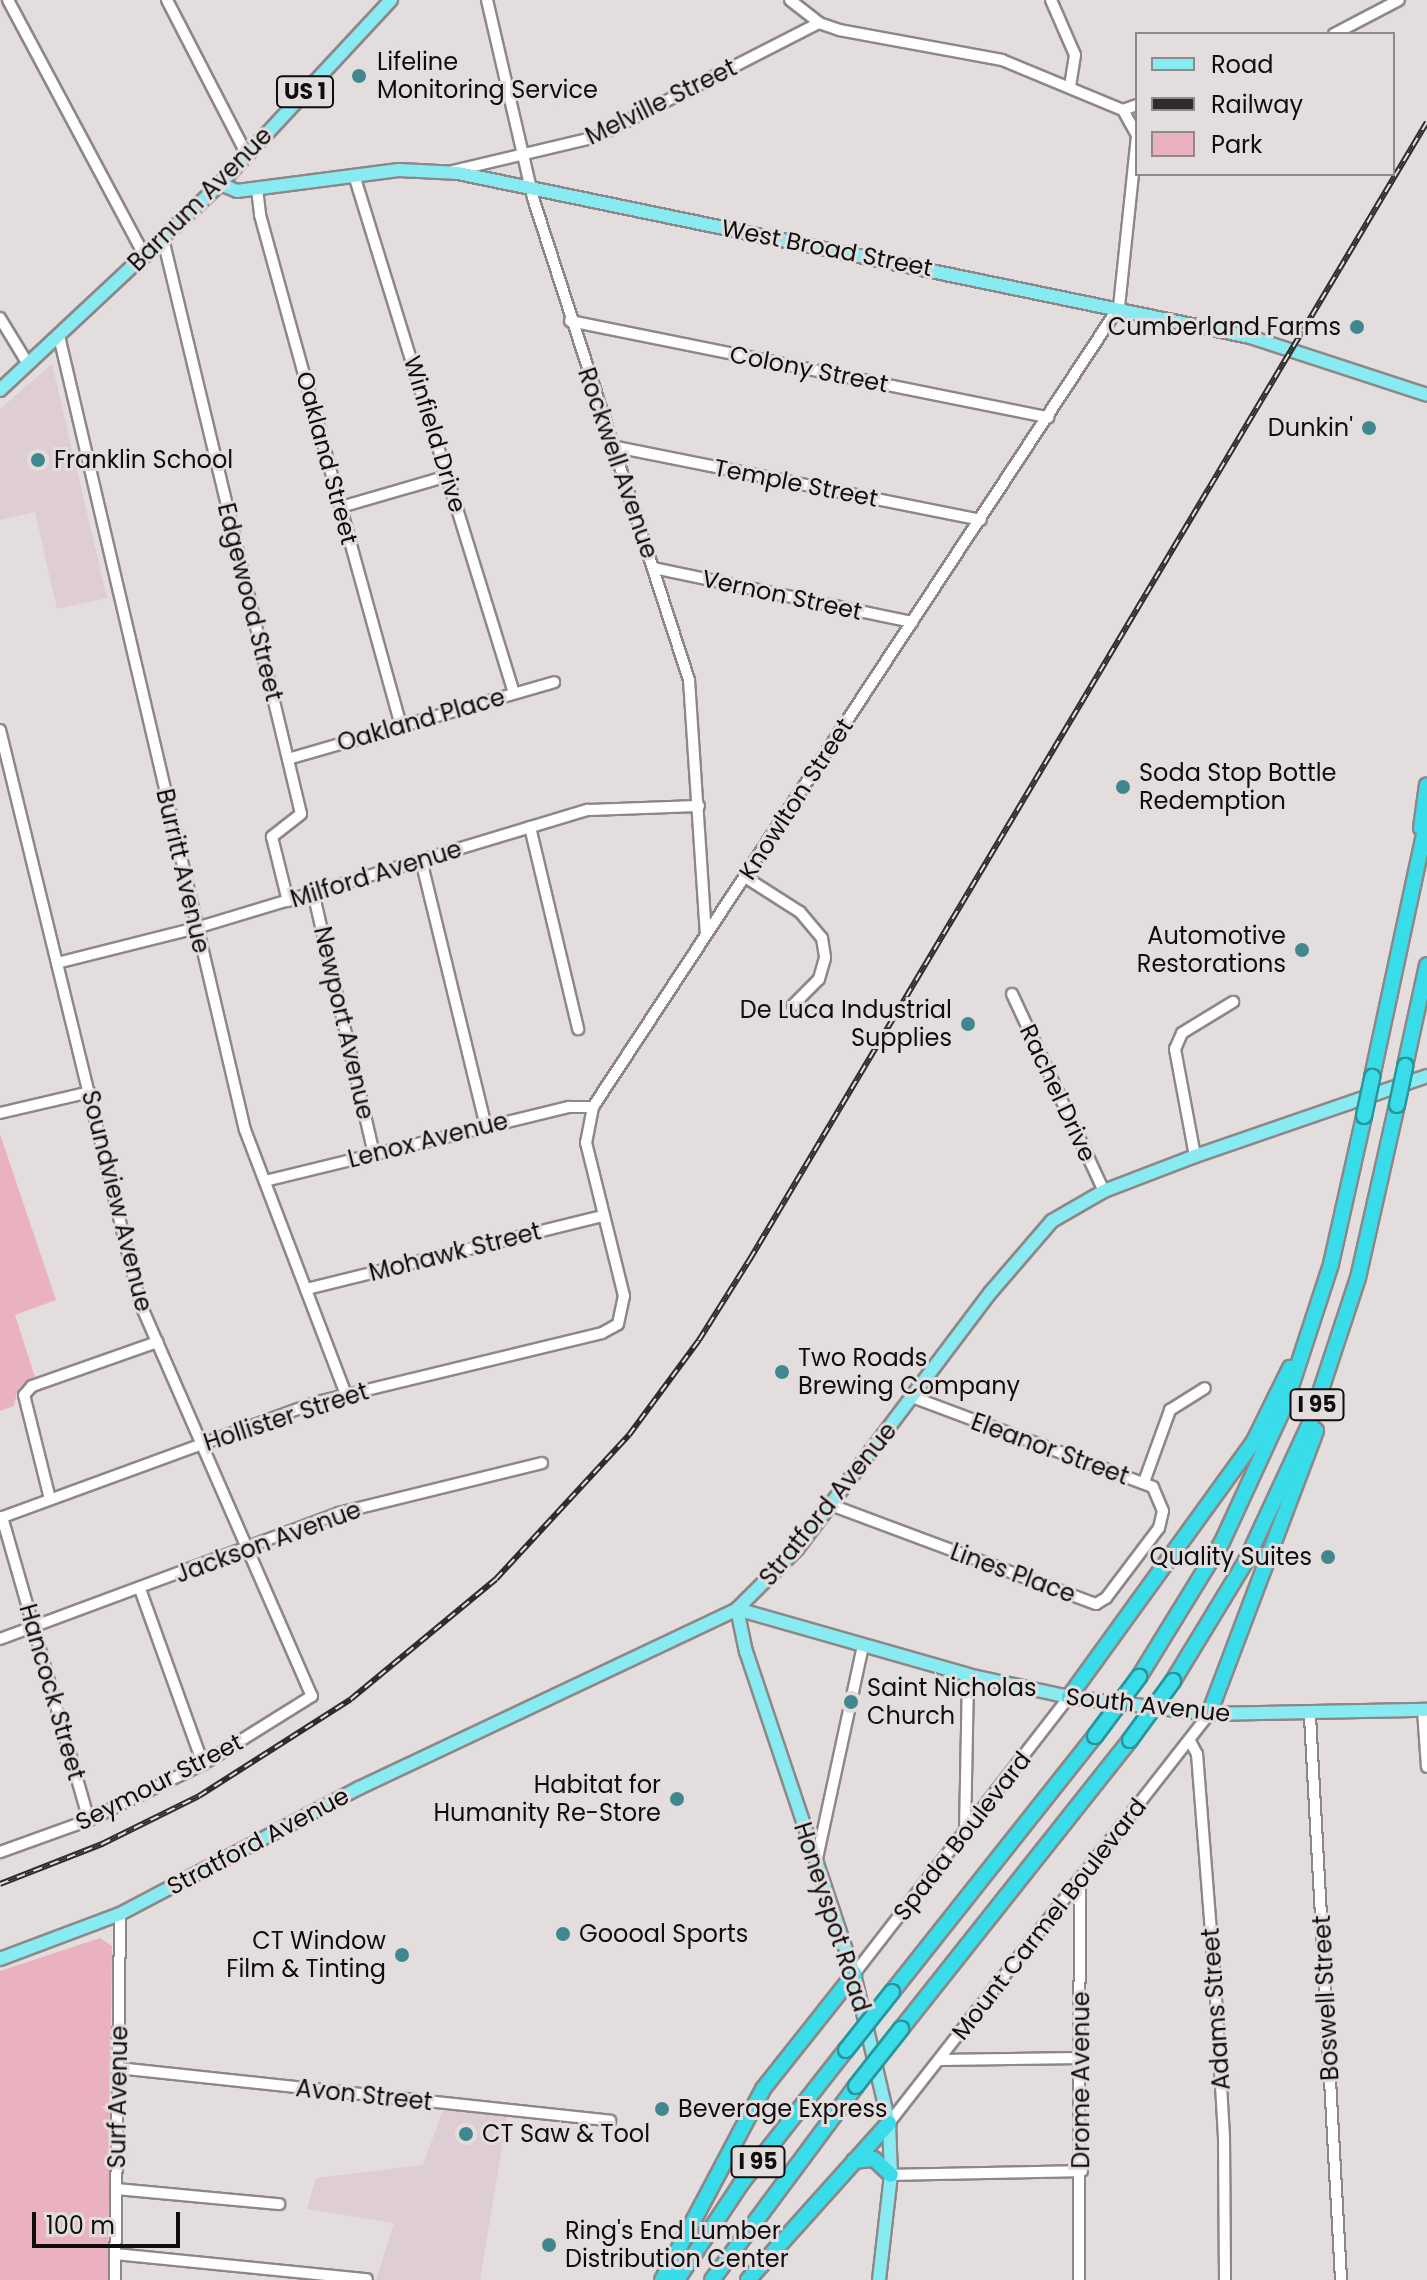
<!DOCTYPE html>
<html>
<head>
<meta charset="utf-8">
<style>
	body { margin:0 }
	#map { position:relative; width:1427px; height:2280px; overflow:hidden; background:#e4ddde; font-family:Poppins,sans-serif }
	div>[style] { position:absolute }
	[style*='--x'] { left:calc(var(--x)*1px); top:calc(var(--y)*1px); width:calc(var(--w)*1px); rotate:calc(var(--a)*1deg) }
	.built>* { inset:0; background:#decdd1 }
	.green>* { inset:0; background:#eab2bf }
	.roads { filter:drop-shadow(2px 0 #8e8789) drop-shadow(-2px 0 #8e8789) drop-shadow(0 2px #8e8789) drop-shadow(0 -2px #8e8789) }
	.minor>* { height:10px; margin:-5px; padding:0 5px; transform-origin:5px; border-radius:5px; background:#fff }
	.major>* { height:12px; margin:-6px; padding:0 6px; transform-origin:6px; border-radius:6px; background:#88ebf2 }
	.highway>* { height:14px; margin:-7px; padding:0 7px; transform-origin:7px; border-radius:7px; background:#39dde9 }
	.rail>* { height:6px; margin-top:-3px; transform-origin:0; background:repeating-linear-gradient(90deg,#e4ddde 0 9px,#2e2c2c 0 18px); box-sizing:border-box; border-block:2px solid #2e2c2c }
	.bridges { filter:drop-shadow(2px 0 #2a949c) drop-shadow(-2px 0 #2a949c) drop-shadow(0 2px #2a949c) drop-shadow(0 -2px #2a949c) }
	.highway-bridge>* { height:14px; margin:-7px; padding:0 7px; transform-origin:7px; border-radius:7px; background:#39dde9 }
	.dots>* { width:22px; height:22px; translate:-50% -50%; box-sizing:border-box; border:4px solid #e4ddde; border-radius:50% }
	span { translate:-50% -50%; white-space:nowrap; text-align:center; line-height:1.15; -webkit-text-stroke:6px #e4ddde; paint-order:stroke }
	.shield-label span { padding:2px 6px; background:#e4ddde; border:2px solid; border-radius:6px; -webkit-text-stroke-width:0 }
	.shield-label { font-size:22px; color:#0f0d0d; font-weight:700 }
	.poi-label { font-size:24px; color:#0f0d0d }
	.left { translate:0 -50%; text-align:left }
	.right { translate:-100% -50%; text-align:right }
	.street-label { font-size:24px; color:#0f0d0d }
	.legend { position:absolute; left:1135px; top:32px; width:260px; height:144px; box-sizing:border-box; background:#e4ddde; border:2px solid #8f8a8a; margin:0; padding:10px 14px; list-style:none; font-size:24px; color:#0f0d0d }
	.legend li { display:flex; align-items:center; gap:16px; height:40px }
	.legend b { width:40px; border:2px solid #8f8a8a }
	.scale { position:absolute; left:32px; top:2212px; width:148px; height:36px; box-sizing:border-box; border:4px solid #0f0d0d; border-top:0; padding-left:10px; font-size:24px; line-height:28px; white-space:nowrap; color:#0f0d0d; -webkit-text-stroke:6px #e4ddde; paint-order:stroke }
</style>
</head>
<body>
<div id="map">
	<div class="built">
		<i style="clip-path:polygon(52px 364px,107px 598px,57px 609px,35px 512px,0 520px,0 409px)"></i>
		<i style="clip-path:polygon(444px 2107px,507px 2116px,480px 2280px,376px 2280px,394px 2223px,307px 2209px,316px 2178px,423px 2165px)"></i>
	</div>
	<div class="green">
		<i style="clip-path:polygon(0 1134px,56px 1300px,15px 1315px,35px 1377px,18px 1388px,14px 1406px,0 1411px)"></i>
		<i style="clip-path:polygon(100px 1938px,112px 1946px,108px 2280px,0 2280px,0 1971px)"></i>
	</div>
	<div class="roads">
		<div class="minor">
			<i style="--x:8;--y:0;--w:291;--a:61.9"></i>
			<i style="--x:167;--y:0;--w:174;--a:62.7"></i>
			<i style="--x:487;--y:0;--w:203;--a:76.9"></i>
			<i style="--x:533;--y:198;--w:507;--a:72.07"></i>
			<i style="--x:689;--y:680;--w:254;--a:86.2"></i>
			<i style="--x:790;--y:0;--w:37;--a:38"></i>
			<i style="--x:819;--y:23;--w:21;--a:19"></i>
			<i style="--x:839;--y:30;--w:166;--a:10.4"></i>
			<i style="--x:1002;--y:60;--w:131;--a:22.5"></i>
			<i style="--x:1123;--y:110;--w:15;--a:-20"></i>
			<i style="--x:1051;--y:0;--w:60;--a:66.4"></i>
			<i style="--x:1075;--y:55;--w:32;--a:99"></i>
			<i style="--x:1334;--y:34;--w:73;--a:-27.6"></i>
			<i style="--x:1123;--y:110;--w:29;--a:61"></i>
			<i style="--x:453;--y:171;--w:147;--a:-13.4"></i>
			<i style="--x:596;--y:137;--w:250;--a:-27.1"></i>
			<i style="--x:354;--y:175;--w:542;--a:72.84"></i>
			<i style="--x:257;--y:189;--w:26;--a:83"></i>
			<i style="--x:260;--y:215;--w:530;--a:74.57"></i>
			<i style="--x:163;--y:239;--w:591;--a:76.5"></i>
			<i style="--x:301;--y:814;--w:37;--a:142"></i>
			<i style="--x:272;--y:837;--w:66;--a:76"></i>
			<i style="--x:0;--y:318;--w:54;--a:58.7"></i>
			<i style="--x:570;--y:321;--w:488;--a:11.4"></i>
			<i style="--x:59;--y:336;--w:815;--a:76.82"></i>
			<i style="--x:245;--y:1130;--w:284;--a:69.1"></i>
			<i style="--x:611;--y:446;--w:377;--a:11.3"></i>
			<i style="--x:341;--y:507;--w:111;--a:-16.2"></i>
			<i style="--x:653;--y:568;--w:265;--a:11.8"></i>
			<i style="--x:0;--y:730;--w:590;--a:76.27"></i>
			<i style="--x:140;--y:1303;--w:429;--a:66.4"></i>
			<i style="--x:312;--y:1696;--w:128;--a:148"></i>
			<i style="--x:203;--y:1764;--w:127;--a:153.8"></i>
			<i style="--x:89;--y:1820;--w:95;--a:160.2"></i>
			<i style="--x:288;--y:759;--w:277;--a:-16.1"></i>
			<i style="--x:530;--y:827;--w:208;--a:76.6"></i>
			<i style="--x:421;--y:860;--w:274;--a:76.3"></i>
			<i style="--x:745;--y:877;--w:65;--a:32.5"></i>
			<i style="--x:800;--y:912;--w:34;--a:50"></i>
			<i style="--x:822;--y:938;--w:20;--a:81"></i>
			<i style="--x:825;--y:958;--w:22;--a:106"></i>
			<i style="--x:819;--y:979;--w:37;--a:135"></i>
			<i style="--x:313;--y:892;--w:269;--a:76.9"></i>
			<i style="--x:57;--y:963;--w:143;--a:-14.1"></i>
			<i style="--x:196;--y:928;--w:409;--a:-16.8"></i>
			<i style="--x:588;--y:810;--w:111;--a:-2.1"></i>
			<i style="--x:1012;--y:994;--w:217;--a:65"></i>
			<i style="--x:0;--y:1113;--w:92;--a:-13.1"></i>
			<i style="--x:1195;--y:1156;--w:109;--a:-100.6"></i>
			<i style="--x:1175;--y:1049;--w:17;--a:-66"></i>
			<i style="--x:1182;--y:1033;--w:60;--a:-31.3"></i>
			<i style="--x:265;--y:1181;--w:313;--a:-13.7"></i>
			<i style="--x:569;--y:1107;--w:24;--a:0"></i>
			<i style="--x:307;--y:1289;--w:305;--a:-13.9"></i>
			<i style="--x:1144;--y:1482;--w:77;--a:-70.1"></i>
			<i style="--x:1170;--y:1410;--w:41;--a:-32.2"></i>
			<i style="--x:50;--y:1499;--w:107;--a:-104"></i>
			<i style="--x:24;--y:1395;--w:12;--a:-48"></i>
			<i style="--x:32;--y:1386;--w:133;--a:-19.4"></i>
			<i style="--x:831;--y:1505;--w:283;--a:20.5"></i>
			<i style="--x:1096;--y:1604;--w:12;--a:-31"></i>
			<i style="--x:1106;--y:1598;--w:88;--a:-52.9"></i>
			<i style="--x:1159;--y:1528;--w:17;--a:-77"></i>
			<i style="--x:1163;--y:1511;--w:26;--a:-113"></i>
			<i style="--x:1153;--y:1487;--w:257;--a:-159.5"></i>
			<i style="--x:2;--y:1517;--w:315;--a:74"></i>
			<i style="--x:0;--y:1518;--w:338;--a:-20.1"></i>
			<i style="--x:317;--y:1402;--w:293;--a:-13.6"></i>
			<i style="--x:602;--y:1333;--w:18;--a:-29"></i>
			<i style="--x:618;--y:1324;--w:29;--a:-78"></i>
			<i style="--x:624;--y:1296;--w:158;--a:-103.9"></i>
			<i style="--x:586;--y:1143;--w:37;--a:-79"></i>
			<i style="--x:593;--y:1107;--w:957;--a:-56.68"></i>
			<i style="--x:1119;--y:307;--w:173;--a:-84"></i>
			<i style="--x:140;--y:1589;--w:186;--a:70.2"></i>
			<i style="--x:0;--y:1639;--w:362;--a:-20.4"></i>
			<i style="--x:339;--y:1513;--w:209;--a:-13.8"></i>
			<i style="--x:1423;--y:1710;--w:57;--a:86"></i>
			<i style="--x:1310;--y:1716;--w:565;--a:86.85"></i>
			<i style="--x:1190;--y:1741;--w:15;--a:62"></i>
			<i style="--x:1197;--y:1754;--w:228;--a:85.5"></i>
			<i style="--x:1215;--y:1981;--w:156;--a:86.7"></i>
			<i style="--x:1224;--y:2137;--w:143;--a:89.6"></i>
			<i style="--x:965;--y:1833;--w:158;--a:-88.9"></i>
			<i style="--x:816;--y:1863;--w:222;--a:-77.8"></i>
			<i style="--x:854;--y:1974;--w:351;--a:-52.2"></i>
			<i style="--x:939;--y:2060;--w:142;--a:-0.8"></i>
			<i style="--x:118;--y:2068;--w:495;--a:6.1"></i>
			<i style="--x:889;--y:2123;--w:519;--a:-51.96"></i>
			<i style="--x:891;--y:2175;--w:191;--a:-1.2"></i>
			<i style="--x:116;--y:2189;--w:164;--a:5.3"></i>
			<i style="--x:115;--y:2254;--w:253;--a:5.7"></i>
			<i style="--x:115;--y:2280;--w:366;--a:-89.2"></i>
			<i style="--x:1079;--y:2280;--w:400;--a:-89.9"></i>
		</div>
		<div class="major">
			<i style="--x:220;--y:184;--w:18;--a:22"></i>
			<i style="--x:237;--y:191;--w:163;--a:-7.4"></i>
			<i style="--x:399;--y:170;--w:59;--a:2.9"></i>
			<i style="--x:458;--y:173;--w:809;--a:11.7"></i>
			<i style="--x:1250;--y:337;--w:186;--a:18.1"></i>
			<i style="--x:0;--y:390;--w:301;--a:-43.1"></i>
			<i style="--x:220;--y:184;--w:251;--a:-47.1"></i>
			<i style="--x:0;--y:1959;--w:128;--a:-20.6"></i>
			<i style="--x:120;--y:1914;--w:270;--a:-27.8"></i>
			<i style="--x:359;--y:1788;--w:418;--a:-25.3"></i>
			<i style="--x:737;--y:1609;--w:85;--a:-45"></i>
			<i style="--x:797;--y:1549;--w:321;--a:-53"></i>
			<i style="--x:990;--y:1293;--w:95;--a:-49.3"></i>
			<i style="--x:1052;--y:1221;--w:60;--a:-30"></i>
			<i style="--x:1104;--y:1191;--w:97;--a:-21"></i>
			<i style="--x:1195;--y:1156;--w:245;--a:-19"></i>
			<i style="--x:879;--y:2280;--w:106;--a:-83.5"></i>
			<i style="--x:891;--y:2175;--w:52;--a:-92.2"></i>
			<i style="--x:889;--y:2123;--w:153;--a:-103.2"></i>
			<i style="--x:854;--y:1974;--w:340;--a:-108.5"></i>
			<i style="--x:746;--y:1652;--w:44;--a:-101.8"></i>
			<i style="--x:737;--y:1609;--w:240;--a:15.9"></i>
			<i style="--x:968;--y:1675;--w:103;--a:12.3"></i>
			<i style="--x:1069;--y:1697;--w:141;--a:6.9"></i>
			<i style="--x:1209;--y:1714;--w:218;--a:-1.1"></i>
		</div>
		<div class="highway">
			<i style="--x:1421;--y:828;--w:43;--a:-82.1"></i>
			<i style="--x:1405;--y:1066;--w:103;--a:-77.7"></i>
			<i style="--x:1372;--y:1077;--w:262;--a:-77.9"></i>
			<i style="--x:1139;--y:1677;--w:158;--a:-58.4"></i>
			<i style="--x:1222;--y:1542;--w:151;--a:-65.3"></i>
			<i style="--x:1285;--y:1405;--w:148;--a:-71.9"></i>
			<i style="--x:1331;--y:1264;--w:152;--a:-77.4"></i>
			<i style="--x:1173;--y:1681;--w:140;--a:-58.7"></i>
			<i style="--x:1246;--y:1561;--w:152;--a:-65.1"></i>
			<i style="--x:1310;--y:1423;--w:153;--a:-71.7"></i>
			<i style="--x:1358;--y:1278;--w:177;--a:-77.3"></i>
			<i style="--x:1069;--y:1697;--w:314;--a:-54.1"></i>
			<i style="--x:1253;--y:1443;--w:84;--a:-63.7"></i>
			<i style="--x:1209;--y:1714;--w:303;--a:-69.3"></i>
			<i style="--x:892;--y:1992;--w:327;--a:-51.6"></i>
			<i style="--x:901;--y:2029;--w:369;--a:-51.6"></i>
			<i style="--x:854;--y:2161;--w:20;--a:-6"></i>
			<i style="--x:874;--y:2159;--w:23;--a:43"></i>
			<i style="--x:662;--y:2280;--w:216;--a:-62.1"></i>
			<i style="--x:763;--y:2089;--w:147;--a:-51.6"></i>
			<i style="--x:677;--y:2280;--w:114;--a:-56.4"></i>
			<i style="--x:740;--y:2185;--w:172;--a:-51.9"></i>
			<i style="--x:712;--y:2280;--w:242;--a:-53.4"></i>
			<i style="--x:748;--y:2280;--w:211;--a:-48.1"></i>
		</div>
	</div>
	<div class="rail">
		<i style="--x:0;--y:1884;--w:110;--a:-21.4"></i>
		<i style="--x:102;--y:1844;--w:108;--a:-26.3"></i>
		<i style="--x:199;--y:1796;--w:180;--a:-32.5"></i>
		<i style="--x:351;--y:1699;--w:188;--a:-39.6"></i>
		<i style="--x:496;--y:1579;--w:196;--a:-47.3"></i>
		<i style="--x:629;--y:1435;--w:118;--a:-53.6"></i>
		<i style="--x:699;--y:1340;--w:96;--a:-57.8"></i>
		<i style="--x:750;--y:1259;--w:1323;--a:-59.23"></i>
	</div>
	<div class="bridges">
		<div class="highway-bridge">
			<i style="--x:1397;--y:1105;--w:40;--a:-78"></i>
			<i style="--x:1364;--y:1116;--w:40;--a:-78"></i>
			<i style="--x:1095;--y:1736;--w:74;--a:-53.3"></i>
			<i style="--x:1130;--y:1740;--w:73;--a:-53.9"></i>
			<i style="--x:846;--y:2050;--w:74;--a:-51.6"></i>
			<i style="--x:856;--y:2086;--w:73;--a:-51.7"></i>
		</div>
	</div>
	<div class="dots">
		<i style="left:359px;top:76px;background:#40888e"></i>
		<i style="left:1357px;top:327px;background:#40888e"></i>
		<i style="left:1369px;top:428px;background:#40888e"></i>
		<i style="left:38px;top:460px;background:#40888e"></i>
		<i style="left:1123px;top:787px;background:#40888e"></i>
		<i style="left:1302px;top:950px;background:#40888e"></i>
		<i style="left:968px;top:1024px;background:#40888e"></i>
		<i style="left:782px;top:1372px;background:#40888e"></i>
		<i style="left:1328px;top:1557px;background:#40888e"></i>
		<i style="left:851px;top:1702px;background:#40888e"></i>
		<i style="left:677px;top:1799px;background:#40888e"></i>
		<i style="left:563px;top:1934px;background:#40888e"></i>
		<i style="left:402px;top:1955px;background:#40888e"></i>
		<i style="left:662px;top:2109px;background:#40888e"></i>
		<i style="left:466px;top:2134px;background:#40888e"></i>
		<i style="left:549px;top:2245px;background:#40888e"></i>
	</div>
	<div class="shield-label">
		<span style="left:305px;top:92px">US 1</span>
		<span style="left:1317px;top:1405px">I 95</span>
		<span style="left:758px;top:2162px">I 95</span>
	</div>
	<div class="poi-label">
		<span class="left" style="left:377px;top:76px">Lifeline<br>Monitoring Service</span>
		<span class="right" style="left:1341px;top:327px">Cumberland Farms</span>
		<span class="right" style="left:1353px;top:428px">Dunkin'</span>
		<span class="left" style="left:54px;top:460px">Franklin School</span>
		<span class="left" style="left:1139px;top:787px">Soda Stop Bottle<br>Redemption</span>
		<span class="right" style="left:1286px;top:950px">Automotive<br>Restorations</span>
		<span class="right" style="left:952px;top:1024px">De Luca Industrial<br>Supplies</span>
		<span class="left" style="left:798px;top:1372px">Two Roads<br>Brewing Company</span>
		<span class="right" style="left:1312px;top:1557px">Quality Suites</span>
		<span class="left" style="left:867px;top:1702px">Saint Nicholas<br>Church</span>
		<span class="right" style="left:661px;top:1799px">Habitat for<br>Humanity Re-Store</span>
		<span class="left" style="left:579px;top:1934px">Goooal Sports</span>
		<span class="right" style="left:386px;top:1955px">CT Window<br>Film &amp; Tinting</span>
		<span class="left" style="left:678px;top:2109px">Beverage Express</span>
		<span class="left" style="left:482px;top:2134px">CT Saw &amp; Tool</span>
		<span class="left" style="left:565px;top:2245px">Ring's End Lumber<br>Distribution Center</span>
	</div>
	<div class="street-label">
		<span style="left:661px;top:102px;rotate:-26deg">Melville Street</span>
		<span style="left:200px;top:199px;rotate:-45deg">Barnum Avenue</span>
		<span style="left:827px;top:248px;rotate:11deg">West Broad Street</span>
		<span style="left:809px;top:369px;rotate:11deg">Colony Street</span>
		<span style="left:435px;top:434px;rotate:73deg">Winfield Drive</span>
		<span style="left:327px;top:458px;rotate:75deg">Oakland Street</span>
		<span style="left:618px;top:463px;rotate:71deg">Rockwell Avenue</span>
		<span style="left:796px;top:483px;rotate:11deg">Temple Street</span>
		<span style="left:782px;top:595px;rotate:12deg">Vernon Street</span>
		<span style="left:250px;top:602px;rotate:76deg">Edgewood Street</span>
		<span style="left:421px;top:720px;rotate:-16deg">Oakland Place</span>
		<span style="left:796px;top:799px;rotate:-57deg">Knowlton Street</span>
		<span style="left:183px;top:871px;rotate:77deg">Burritt Avenue</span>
		<span style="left:376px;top:874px;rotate:-17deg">Milford Avenue</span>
		<span style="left:344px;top:1023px;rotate:77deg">Newport Avenue</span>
		<span style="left:1058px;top:1093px;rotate:65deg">Rachel Drive</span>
		<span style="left:428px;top:1140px;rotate:-14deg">Lenox Avenue</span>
		<span style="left:117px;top:1201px;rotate:76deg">Soundview Avenue</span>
		<span style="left:455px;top:1252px;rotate:-14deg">Mohawk Street</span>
		<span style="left:286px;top:1417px;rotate:-18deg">Hollister Street</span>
		<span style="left:1050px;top:1449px;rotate:20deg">Eleanor Street</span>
		<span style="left:828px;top:1504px;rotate:-51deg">Stratford Avenue</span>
		<span style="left:268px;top:1542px;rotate:-20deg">Jackson Avenue</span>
		<span style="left:1013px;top:1573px;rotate:20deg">Lines Place</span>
		<span style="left:52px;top:1692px;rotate:74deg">Hancock Street</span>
		<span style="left:1148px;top:1705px;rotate:6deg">South Avenue</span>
		<span style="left:159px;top:1782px;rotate:-27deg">Seymour Street</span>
		<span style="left:962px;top:1836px;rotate:-52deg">Spada Boulevard</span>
		<span style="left:258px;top:1841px;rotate:-28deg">Stratford Avenue</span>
		<span style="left:832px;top:1917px;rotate:72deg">Honeyspot Road</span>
		<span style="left:1049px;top:1919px;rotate:-52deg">Mount Carmel Boulevard</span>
		<span style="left:1326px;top:1998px;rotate:-93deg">Boswell Street</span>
		<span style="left:1216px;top:2009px;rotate:-94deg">Adams Street</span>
		<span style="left:1081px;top:2080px;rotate:-90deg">Drome Avenue</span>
		<span style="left:364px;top:2095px;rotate:6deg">Avon Street</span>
		<span style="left:118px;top:2097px;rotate:-89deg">Surf Avenue</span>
	</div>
	<ul class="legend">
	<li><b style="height:10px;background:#88ebf2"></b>Road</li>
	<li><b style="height:10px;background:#2e2c2c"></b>Railway</li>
	<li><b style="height:22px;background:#eab2bf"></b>Park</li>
	</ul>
	<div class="scale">100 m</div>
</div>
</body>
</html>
